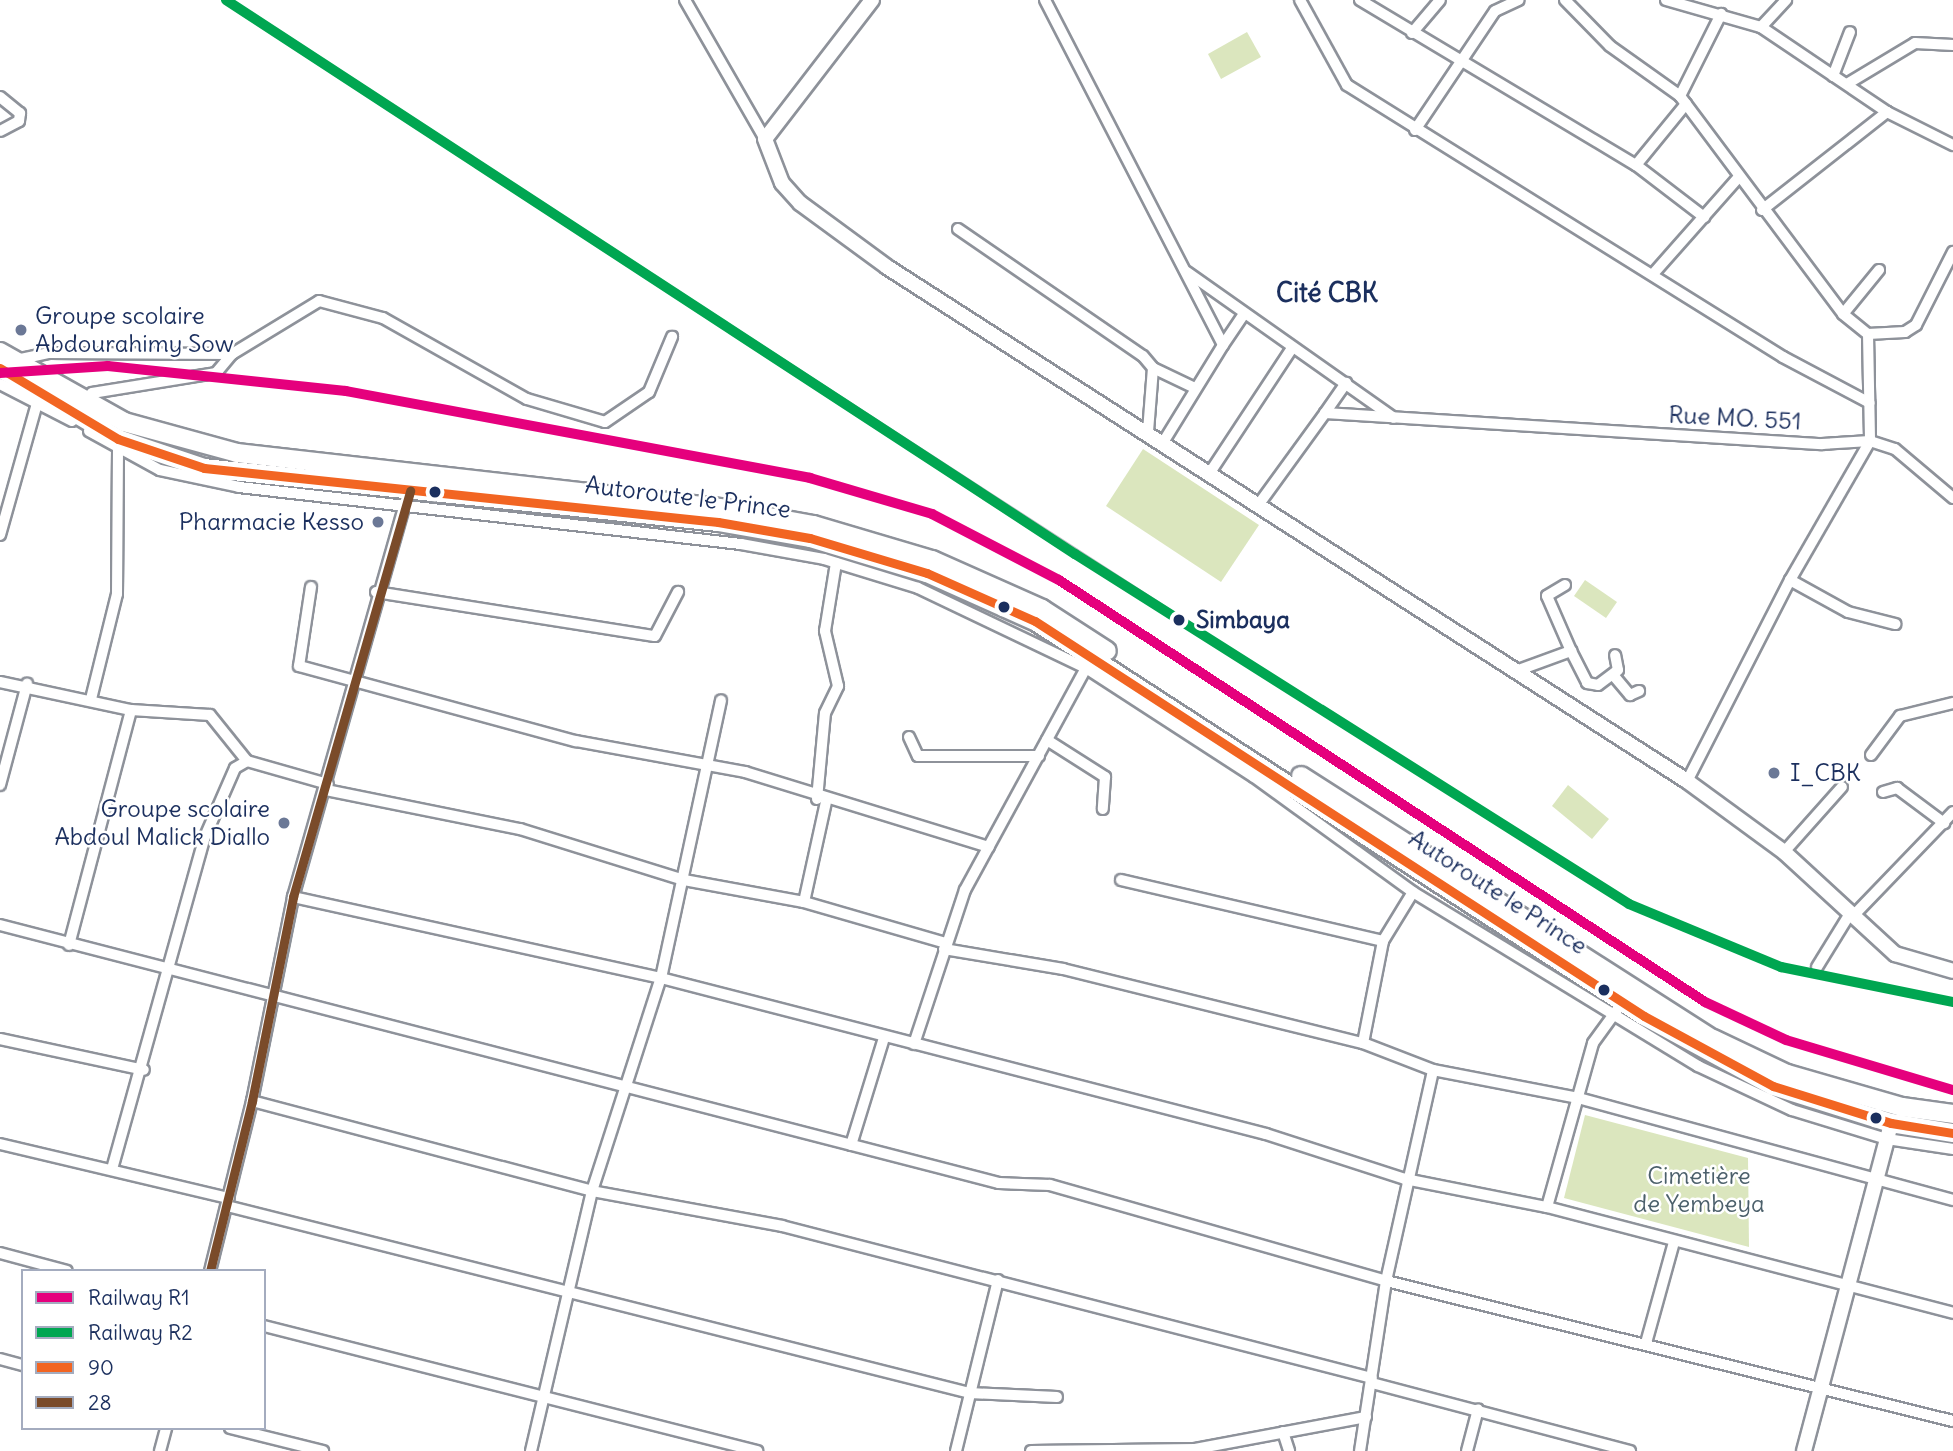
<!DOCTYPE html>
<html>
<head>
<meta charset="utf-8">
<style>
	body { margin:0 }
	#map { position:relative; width:1953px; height:1451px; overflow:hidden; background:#fff; font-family:Delius,sans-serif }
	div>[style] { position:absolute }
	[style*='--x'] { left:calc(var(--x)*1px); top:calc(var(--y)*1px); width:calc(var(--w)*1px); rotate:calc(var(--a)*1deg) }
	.green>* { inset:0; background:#dbe6be }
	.roads { filter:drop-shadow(2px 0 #8e929a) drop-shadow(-2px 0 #8e929a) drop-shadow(0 2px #8e929a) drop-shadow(0 -2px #8e929a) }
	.minor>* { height:10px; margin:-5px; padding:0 5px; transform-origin:5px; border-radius:5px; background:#fff }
	.tertiary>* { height:14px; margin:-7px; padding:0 7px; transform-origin:7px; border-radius:7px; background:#fff }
	.primary>* { height:18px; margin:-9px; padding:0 9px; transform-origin:9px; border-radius:9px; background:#fff }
	.rail>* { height:5px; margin-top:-2.5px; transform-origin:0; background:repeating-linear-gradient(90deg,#fff 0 8px,#b9bcc1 0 16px); box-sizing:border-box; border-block:2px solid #b9bcc1 }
	.bus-1>* { height:9px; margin:-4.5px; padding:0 4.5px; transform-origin:4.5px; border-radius:4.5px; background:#f26522 }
	.bus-2>* { height:9px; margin:-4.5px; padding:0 4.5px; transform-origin:4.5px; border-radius:4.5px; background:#7a4b2a }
	.rail-1>* { height:10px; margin:-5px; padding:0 5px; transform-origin:5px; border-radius:5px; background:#e5007d }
	.rail-2>* { height:10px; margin:-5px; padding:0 5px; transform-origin:5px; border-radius:5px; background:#00a651 }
	.dots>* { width:19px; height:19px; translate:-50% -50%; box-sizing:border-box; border:4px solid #fff; border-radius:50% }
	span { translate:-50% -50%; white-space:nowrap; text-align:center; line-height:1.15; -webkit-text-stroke:5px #fff; paint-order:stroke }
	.poi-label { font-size:24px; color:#1b2f5e }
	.left { translate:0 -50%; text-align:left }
	.right { translate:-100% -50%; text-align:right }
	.street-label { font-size:24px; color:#1b2f5e }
	.stop-label { font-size:24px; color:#1b2f5e; font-weight:700 }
	.park-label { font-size:24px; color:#4c606b }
	.neighbourhood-label { font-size:26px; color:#1b2f5e; font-weight:700 }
	.legend { position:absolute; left:21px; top:1269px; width:245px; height:161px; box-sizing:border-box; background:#fff; border:2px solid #a4acbf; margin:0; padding:9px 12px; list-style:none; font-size:21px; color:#1b2f5e }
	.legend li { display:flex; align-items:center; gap:14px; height:35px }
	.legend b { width:35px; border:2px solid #a4acbf }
</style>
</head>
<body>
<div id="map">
	<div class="green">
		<i style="clip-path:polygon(1247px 32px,1261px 57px,1221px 79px,1208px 54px)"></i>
		<i style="clip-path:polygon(1143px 449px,1259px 525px,1221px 582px,1106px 506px)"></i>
		<i style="clip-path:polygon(1585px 580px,1617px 602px,1606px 618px,1574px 596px)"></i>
		<i style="clip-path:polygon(1568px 785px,1609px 819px,1592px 839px,1552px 806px)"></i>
		<i style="clip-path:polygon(1585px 1115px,1748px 1158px,1749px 1247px,1564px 1198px)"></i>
	</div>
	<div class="roads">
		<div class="minor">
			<i style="--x:685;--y:0;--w:160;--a:60.1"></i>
			<i style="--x:1045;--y:0;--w:388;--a:62.7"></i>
			<i style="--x:1223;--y:345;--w:113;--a:121.6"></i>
			<i style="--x:1300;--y:0;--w:97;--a:61.1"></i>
			<i style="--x:1347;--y:85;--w:514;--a:31.96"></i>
			<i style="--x:1783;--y:357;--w:98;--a:27.9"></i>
			<i style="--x:1360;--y:0;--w:322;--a:30.9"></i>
			<i style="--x:1636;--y:165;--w:86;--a:37.4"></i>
			<i style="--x:1565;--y:0;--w:64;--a:45.6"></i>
			<i style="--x:1610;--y:46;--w:86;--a:35.5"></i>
			<i style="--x:1680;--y:96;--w:272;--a:53.2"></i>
			<i style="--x:1843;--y:314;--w:32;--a:39"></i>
			<i style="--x:1868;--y:334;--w:107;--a:88.9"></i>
			<i style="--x:1870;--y:441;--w:26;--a:18"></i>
			<i style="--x:1895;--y:449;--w:76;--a:40.2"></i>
			<i style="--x:1666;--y:0;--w:99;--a:15.9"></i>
			<i style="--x:1761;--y:27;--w:152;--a:34"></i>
			<i style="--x:1761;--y:27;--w:37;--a:-47"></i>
			<i style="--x:1412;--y:33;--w:43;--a:-49.7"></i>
			<i style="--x:1833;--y:76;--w:47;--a:-68.9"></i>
			<i style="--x:1847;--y:84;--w:79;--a:-31.1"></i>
			<i style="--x:1915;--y:43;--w:38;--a:3"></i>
			<i style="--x:1680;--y:96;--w:92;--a:-63.4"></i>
			<i style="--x:0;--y:97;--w:26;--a:39"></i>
			<i style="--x:20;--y:113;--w:8;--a:97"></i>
			<i style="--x:19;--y:121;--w:21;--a:152"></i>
			<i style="--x:1415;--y:130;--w:143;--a:-56.1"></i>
			<i style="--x:1495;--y:11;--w:26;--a:-25"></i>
			<i style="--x:1636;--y:165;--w:79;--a:-50.7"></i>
			<i style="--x:1762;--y:210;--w:159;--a:-38.1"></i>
			<i style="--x:1887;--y:112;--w:74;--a:26.6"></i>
			<i style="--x:958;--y:229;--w:224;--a:34.5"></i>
			<i style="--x:1143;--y:356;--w:16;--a:50"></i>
			<i style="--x:1153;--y:368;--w:63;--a:94.5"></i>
			<i style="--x:1187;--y:272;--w:253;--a:35.2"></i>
			<i style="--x:1653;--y:274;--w:128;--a:-48.5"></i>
			<i style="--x:1843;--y:314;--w:57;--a:-50.7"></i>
			<i style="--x:1868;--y:334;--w:37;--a:-3"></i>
			<i style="--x:1905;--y:332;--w:13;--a:-32"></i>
			<i style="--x:1916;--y:325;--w:82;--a:-63.1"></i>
			<i style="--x:1223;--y:345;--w:36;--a:-56"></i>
			<i style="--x:16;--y:360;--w:34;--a:-12"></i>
			<i style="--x:49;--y:353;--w:183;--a:0.3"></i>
			<i style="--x:1153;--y:368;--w:47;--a:25.5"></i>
			<i style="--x:0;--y:384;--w:81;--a:27.2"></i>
			<i style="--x:85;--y:403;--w:12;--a:-55"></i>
			<i style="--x:92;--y:393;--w:126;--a:-9.2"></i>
			<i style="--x:216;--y:373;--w:25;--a:-50"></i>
			<i style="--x:232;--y:354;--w:102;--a:-31.3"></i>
			<i style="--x:319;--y:301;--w:66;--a:14.9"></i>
			<i style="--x:383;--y:318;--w:165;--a:29.4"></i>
			<i style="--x:527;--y:399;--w:81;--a:16.4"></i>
			<i style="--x:605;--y:422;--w:53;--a:-34.3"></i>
			<i style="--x:649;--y:392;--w:60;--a:-67.3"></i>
			<i style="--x:1325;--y:413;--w:37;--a:-55"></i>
			<i style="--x:89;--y:431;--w:81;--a:28.8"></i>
			<i style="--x:160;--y:470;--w:81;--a:12.1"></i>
			<i style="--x:239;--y:487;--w:505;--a:6.48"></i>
			<i style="--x:741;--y:544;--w:84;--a:10.2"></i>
			<i style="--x:824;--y:559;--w:98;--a:17.1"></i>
			<i style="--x:918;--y:588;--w:186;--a:25.5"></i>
			<i style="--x:1086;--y:668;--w:200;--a:33"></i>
			<i style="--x:1254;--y:777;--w:196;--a:35.9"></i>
			<i style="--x:1413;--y:892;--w:334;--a:31.4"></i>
			<i style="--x:1698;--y:1066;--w:104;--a:25.1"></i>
			<i style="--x:1792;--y:1110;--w:99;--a:17"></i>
			<i style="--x:1887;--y:1139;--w:67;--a:8.6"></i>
			<i style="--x:1211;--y:471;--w:147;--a:-56.6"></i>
			<i style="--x:1259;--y:504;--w:112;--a:-54"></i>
			<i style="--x:1325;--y:413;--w:498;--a:3.6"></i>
			<i style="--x:1822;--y:444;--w:48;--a:-3.6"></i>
			<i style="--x:1870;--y:441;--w:160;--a:119.9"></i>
			<i style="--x:1790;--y:580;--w:226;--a:117.1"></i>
			<i style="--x:0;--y:535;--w:137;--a:-74.3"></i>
			<i style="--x:1790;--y:580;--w:66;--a:28.9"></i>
			<i style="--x:1848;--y:612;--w:49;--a:14.3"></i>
			<i style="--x:1565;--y:585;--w:21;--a:149"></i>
			<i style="--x:1547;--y:596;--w:60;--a:66.4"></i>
			<i style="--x:311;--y:587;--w:80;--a:98.6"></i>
			<i style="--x:299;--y:666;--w:287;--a:15.2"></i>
			<i style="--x:576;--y:741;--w:172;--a:10.4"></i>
			<i style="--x:745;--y:772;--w:255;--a:17.1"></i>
			<i style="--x:376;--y:592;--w:282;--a:9"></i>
			<i style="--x:655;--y:636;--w:50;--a:-62.4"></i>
			<i style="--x:1516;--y:671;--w:59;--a:-20"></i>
			<i style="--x:1571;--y:651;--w:36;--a:63"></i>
			<i style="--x:1587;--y:683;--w:11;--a:10"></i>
			<i style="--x:1598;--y:685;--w:25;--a:-37"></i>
			<i style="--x:1618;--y:670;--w:15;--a:-101"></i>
			<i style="--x:1614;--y:676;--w:25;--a:50"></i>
			<i style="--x:1630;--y:695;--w:10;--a:-24"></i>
			<i style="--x:0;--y:682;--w:134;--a:12.1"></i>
			<i style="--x:131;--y:710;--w:79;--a:3.6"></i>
			<i style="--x:210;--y:715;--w:59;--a:51.2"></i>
			<i style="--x:91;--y:699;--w:108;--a:-76.1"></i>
			<i style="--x:117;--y:594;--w:147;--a:-89.6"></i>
			<i style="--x:909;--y:737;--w:21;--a:65"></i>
			<i style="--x:918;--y:756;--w:121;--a:0"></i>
			<i style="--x:1047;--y:740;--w:69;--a:32.5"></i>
			<i style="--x:1105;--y:777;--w:32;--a:94"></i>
			<i style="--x:1871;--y:755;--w:49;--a:-53.4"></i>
			<i style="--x:1900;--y:716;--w:55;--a:-13.8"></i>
			<i style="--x:0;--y:785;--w:105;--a:-75"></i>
			<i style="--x:326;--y:790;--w:198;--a:11.4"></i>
			<i style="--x:520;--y:829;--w:172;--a:17.3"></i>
			<i style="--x:684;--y:880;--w:122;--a:10.4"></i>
			<i style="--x:804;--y:902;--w:148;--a:16.1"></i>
			<i style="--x:1883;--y:792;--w:15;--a:-16"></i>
			<i style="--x:1897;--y:788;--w:59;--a:36.7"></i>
			<i style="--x:817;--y:799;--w:86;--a:-84.7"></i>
			<i style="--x:825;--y:713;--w:30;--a:-64"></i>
			<i style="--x:838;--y:686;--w:57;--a:-103.3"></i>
			<i style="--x:825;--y:631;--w:69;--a:-80.8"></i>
			<i style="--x:1784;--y:852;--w:87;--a:-48.3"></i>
			<i style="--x:1121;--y:880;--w:269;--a:13.1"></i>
			<i style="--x:293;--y:897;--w:377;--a:12.4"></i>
			<i style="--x:661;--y:978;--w:625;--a:14.46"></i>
			<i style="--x:1266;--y:1134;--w:146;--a:17.9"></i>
			<i style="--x:1405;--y:1179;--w:145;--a:11.2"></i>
			<i style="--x:1547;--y:1207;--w:420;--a:14.6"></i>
			<i style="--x:804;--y:902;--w:102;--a:-77.6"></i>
			<i style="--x:1854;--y:915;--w:143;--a:-46.1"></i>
			<i style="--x:0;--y:925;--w:1032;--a:14.48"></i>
			<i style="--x:999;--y:1183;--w:51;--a:2.2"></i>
			<i style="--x:1050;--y:1185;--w:349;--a:15.9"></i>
			<i style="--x:1386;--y:1281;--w:584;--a:13.87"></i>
			<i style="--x:69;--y:945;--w:243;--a:-75.2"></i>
			<i style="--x:944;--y:949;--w:121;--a:9.5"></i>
			<i style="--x:1063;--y:969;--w:309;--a:13.9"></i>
			<i style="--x:1363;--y:1043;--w:75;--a:21.1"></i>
			<i style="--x:1433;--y:1070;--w:148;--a:10.9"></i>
			<i style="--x:1578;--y:1098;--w:389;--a:15.2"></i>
			<i style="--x:1817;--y:967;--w:65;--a:-58.3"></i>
			<i style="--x:0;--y:1039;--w:147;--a:12.1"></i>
			<i style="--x:1363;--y:1043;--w:104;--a:-78.9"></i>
			<i style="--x:1383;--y:941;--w:57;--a:-58.5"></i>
			<i style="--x:914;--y:1044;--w:162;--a:-71.7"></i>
			<i style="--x:965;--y:890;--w:259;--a:-61.4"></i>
			<i style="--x:252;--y:1101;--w:352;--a:14.8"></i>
			<i style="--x:592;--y:1191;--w:193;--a:10.4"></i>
			<i style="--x:782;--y:1226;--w:609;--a:14.45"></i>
			<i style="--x:0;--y:1144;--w:235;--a:13.3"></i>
			<i style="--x:851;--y:1145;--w:112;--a:-72.9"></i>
			<i style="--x:112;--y:1169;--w:343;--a:-74.4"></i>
			<i style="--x:204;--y:839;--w:77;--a:-66.4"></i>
			<i style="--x:235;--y:768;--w:14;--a:-30"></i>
			<i style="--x:247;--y:761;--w:84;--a:15.9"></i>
			<i style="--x:227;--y:1206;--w:766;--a:14.13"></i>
			<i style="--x:970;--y:1393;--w:87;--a:2.6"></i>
			<i style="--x:1547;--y:1207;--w:170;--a:-74.3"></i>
			<i style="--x:1593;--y:1043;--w:41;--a:-54"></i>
			<i style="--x:0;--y:1253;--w:69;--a:15"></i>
			<i style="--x:210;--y:1271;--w:175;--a:-76.1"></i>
			<i style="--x:252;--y:1101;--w:208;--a:-78.6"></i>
			<i style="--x:293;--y:897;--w:415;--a:-74.1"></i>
			<i style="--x:264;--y:1326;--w:509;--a:14.23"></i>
			<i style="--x:1646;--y:1343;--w:105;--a:-74.5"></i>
			<i style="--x:0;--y:1359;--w:24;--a:15"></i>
			<i style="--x:1372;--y:1383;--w:267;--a:14.8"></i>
			<i style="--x:230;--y:1428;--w:96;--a:13.9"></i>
			<i style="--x:1283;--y:1432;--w:20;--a:72"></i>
			<i style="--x:160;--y:1451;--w:24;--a:-75"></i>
			<i style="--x:531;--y:1451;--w:267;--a:-76.8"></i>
			<i style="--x:592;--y:1191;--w:224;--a:-72.1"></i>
			<i style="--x:661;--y:978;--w:284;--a:-77.8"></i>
			<i style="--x:956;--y:1451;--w:176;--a:-76.2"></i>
			<i style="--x:1031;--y:1451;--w:164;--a:-0.7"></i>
			<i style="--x:1195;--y:1449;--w:174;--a:-10.6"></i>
			<i style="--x:1360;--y:1451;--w:172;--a:-81.3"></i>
			<i style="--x:1386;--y:1281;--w:216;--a:-77.4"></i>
			<i style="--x:1467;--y:1451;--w:43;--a:-75.3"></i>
		</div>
		<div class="tertiary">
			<i style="--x:872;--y:0;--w:175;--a:127.6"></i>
			<i style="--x:765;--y:139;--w:47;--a:68.9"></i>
			<i style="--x:782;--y:183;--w:27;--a:48"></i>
			<i style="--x:800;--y:203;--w:108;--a:36.3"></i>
			<i style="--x:887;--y:267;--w:951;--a:32.72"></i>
			<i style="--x:1687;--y:781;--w:120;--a:36.2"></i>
			<i style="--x:1784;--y:852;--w:151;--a:42.6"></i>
			<i style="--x:1895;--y:954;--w:60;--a:16.3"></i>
			<i style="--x:1804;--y:1451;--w:339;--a:-75.1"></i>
		</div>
		<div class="primary">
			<i style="--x:0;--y:352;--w:142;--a:29.4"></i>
			<i style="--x:124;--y:422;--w:117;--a:15.3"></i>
			<i style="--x:237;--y:453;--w:486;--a:6.5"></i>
			<i style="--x:720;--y:508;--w:95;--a:10.4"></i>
			<i style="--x:813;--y:525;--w:124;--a:16.4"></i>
			<i style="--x:932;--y:560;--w:120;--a:24"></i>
			<i style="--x:1042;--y:609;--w:77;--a:32.9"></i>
			<i style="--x:0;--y:368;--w:138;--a:31"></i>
			<i style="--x:118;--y:439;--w:91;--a:18.6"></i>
			<i style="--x:204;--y:468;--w:517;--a:6"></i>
			<i style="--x:718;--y:522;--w:93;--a:9.9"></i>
			<i style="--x:810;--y:538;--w:122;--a:16.7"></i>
			<i style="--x:927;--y:573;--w:118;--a:24"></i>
			<i style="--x:1035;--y:621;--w:726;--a:32.97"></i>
			<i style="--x:1644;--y:1016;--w:147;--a:28.5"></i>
			<i style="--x:1773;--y:1086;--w:124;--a:17.4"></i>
			<i style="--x:1891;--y:1123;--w:63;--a:9.2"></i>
			<i style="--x:1301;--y:776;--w:489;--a:32.6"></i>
			<i style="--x:1713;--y:1039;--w:82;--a:25.3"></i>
			<i style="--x:1787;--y:1074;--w:120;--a:16"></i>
			<i style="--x:1902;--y:1107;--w:51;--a:7.8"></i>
		</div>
	</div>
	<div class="rail">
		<i style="--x:226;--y:0;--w:1509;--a:32.91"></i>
		<i style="--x:0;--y:373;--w:108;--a:-3.7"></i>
		<i style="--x:108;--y:366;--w:239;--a:6"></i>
		<i style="--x:346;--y:391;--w:472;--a:10.6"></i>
		<i style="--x:810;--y:478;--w:127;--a:16.4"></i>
		<i style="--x:932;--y:514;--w:143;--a:27.5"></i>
		<i style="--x:1059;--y:580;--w:772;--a:33.15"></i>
		<i style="--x:1705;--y:1002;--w:89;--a:25.1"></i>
		<i style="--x:1786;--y:1040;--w:174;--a:16.7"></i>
	</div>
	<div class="bus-1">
		<i style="--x:0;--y:368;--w:138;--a:31"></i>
		<i style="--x:118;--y:439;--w:91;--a:18.6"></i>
		<i style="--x:204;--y:468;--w:517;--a:6"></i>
		<i style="--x:718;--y:522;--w:93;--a:9.9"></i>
		<i style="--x:810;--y:538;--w:122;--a:16.7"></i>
		<i style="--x:927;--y:573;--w:118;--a:24"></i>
		<i style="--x:1035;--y:621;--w:726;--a:32.97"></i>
		<i style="--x:1644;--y:1016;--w:147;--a:28.5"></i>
		<i style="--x:1773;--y:1086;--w:124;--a:17.4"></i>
		<i style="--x:1891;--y:1123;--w:63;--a:9.2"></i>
	</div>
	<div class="bus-2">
		<i style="--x:210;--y:1271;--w:175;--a:-76.1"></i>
		<i style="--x:252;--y:1101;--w:208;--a:-78.6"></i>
		<i style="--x:293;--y:897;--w:423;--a:-73.9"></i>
	</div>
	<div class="rail-1">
		<i style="--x:0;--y:373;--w:108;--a:-3.7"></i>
		<i style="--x:108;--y:366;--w:239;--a:6"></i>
		<i style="--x:346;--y:391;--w:472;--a:10.6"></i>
		<i style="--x:810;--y:478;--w:127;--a:16.4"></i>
		<i style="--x:932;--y:514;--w:143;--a:27.5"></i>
		<i style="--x:1059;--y:580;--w:772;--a:33.15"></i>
		<i style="--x:1705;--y:1002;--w:89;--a:25.1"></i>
		<i style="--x:1786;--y:1040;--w:174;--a:16.7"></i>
	</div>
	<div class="rail-2">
		<i style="--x:226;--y:0;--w:1014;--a:33.13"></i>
		<i style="--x:1075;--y:554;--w:655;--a:32.28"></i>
		<i style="--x:1629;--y:904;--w:165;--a:22.5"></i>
		<i style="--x:1781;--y:967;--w:176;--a:11.5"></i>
	</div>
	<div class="dots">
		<i style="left:21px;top:330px;background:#6b7896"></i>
		<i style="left:435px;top:492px;background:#1b2f5e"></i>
		<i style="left:378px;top:522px;background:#6b7896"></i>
		<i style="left:1004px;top:607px;background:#1b2f5e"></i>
		<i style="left:1179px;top:620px;background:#1b2f5e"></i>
		<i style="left:1774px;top:773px;background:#6b7896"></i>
		<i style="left:284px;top:823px;background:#6b7896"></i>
		<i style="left:1604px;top:990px;background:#1b2f5e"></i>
		<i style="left:1876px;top:1118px;background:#1b2f5e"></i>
	</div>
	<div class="poi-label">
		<span class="left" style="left:35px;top:330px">Groupe scolaire<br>Abdourahimy Sow</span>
		<span class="right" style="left:364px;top:522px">Pharmacie Kesso</span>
		<span class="left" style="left:1790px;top:773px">I_CBK</span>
		<span class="right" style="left:270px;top:823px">Groupe scolaire<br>Abdoul Malick Diallo</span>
	</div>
	<div class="street-label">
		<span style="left:1735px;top:418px;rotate:3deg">Rue MO. 551</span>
		<span style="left:688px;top:497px;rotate:7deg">Autoroute le Prince</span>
		<span style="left:1498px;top:892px;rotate:33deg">Autoroute le Prince</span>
	</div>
	<div class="stop-label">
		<span class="left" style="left:1196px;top:620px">Simbaya</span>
	</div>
	<div class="park-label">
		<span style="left:1699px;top:1190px">Cimetière<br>de Yembeya</span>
	</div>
	<div class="neighbourhood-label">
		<span style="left:1327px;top:293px">Cité CBK</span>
	</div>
	<ul class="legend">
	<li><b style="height:9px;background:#e5007d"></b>Railway R1</li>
	<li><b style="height:9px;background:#00a651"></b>Railway R2</li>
	<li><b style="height:9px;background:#f26522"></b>90</li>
	<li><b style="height:9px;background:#7a4b2a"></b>28</li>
	</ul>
</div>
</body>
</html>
